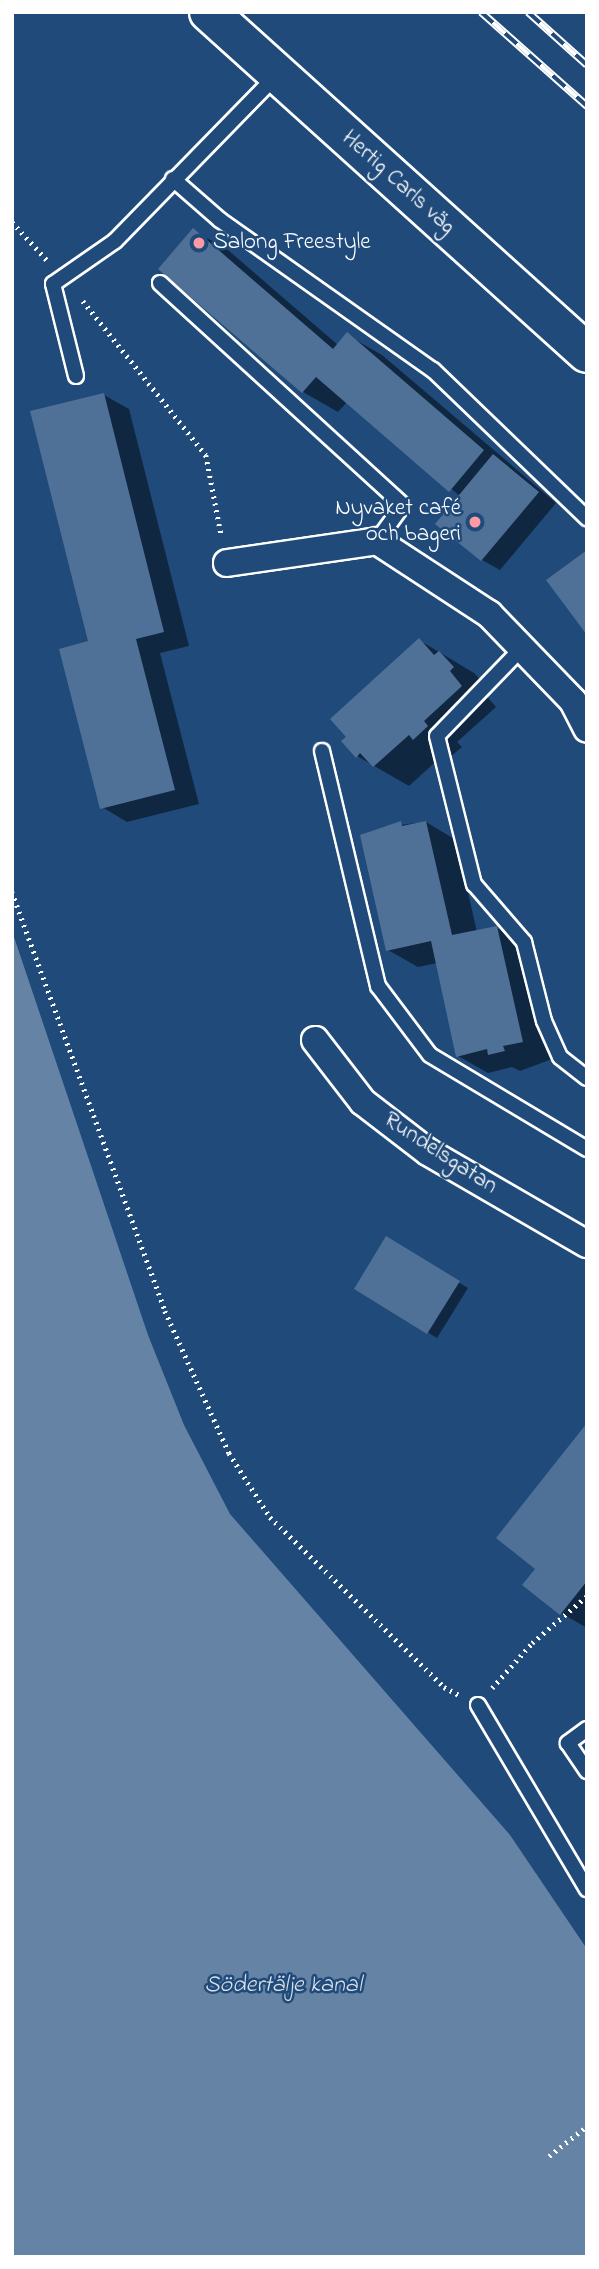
<!DOCTYPE html>
<html>
<head>
<meta charset="utf-8">
<style>
	body { margin:0 }
	#map { position:relative; width:599px; height:2269px; overflow:hidden; background:#1f4a7a; font-family:"Indie Flower",sans-serif }
	div>[style] { position:absolute }
	[style*='--x'] { left:calc(var(--x)*1px); top:calc(var(--y)*1px); width:calc(var(--w)*1px); rotate:calc(var(--a)*1deg) }
	.water>* { inset:0; background:#6583a4 }
	.shadow>* { inset:0; background:#0007 }
	.building>* { inset:0; background:#507197 }
	.path>* { height:4.5px; margin-top:-2.25px; transform-origin:0; background:repeating-linear-gradient(90deg,#fff 0 2px,transparent 0 7px) }
	.roads { filter:drop-shadow(2px 0 #fff) drop-shadow(-2px 0 #fff) drop-shadow(0 2px #fff) drop-shadow(0 -2px #fff) }
	.service>* { height:14px; margin:-7px; padding:0 7px; transform-origin:7px; border-radius:7px; background:#1f4a7a }
	.minor>* { height:26px; margin:-13px; padding:0 13px; transform-origin:13px; border-radius:13px; background:#1f4a7a }
	.secondary>* { height:38px; margin:-19px; padding:0 19px; transform-origin:19px; border-radius:19px; background:#1f4a7a }
	.rail>* { height:8px; margin-top:-4px; transform-origin:0; background:repeating-linear-gradient(90deg,#1f4a7a 0 16px,#fff 0 32px); box-sizing:border-box; border-block:2px solid #fff }
	.dots>* { width:19px; height:19px; translate:-50% -50%; box-sizing:border-box; border:4px solid #1f4a7a; border-radius:50% }
	span { translate:-50% -50%; white-space:nowrap; text-align:center; line-height:1.15; -webkit-text-stroke:5px #1f4a7a; paint-order:stroke }
	.street-label { font-size:23px; color:#fff }
	.poi-label { font-size:23px; color:#fff }
	.left { translate:0 -50%; text-align:left }
	.right { translate:-100% -50%; text-align:right }
	.water-label { font-size:24px; color:#d8e0e8; font-style:italic }
	.frame { position:absolute; inset:0; border:14px solid #fff; pointer-events:none }
</style>
</head>
<body>
<div id="map">
	<div class="water">
		<i style="clip-path:polygon(12px 931px,148px 1335px,184px 1425px,230px 1514px,510px 1835px,587px 1949px,587px 2257px,12px 2257px)"></i>
	</div>
	<div class="shadow">
		<i style="clip-path:polygon(193px 230px,228px 250px,338px 345px,347px 335px,382px 355px,556px 503px,500px 570px,482px 560px,460px 496px,347px 402px,338px 412px,303px 392px,160px 269px)"></i>
		<i style="clip-path:polygon(104px 395px,129px 409px,189px 646px,160px 653px,199px 804px,127px 822px,102px 807px,90px 643px)"></i>
		<i style="clip-path:polygon(419px 640px,474px 673px,488px 688px,483px 692px,496px 707px,457px 742px,462px 747px,449px 758px,443px 755px,409px 786px,357px 756px)"></i>
		<i style="clip-path:polygon(426px 822px,456px 840px,477px 932px,497px 928px,527px 945px,552px 1059px,520px 1071px,512px 1067px,488px 1073px,458px 1056px,437px 963px,418px 967px,388px 950px,382px 827px)"></i>
		<i style="clip-path:polygon(387px 1239px,468px 1288px,437px 1338px,356px 1289px)"></i>
		<i style="clip-path:polygon(587px 1426px,587px 1628px,561px 1613px,537px 1569px)"></i>
	</div>
	<div class="building">
		<i style="clip-path:polygon(193px 228px,333px 349px,347px 332px,484px 450px,449px 492px,316px 377px,302px 393px,158px 269px)"></i>
		<i style="clip-path:polygon(104px 393px,164px 632px,136px 639px,175px 790px,100px 809px,59px 649px,88px 641px,30px 411px)"></i>
		<i style="clip-path:polygon(493px 454px,539px 492px,481px 561px,435px 524px)"></i>
		<i style="clip-path:polygon(587px 550px,587px 635px,546px 580px)"></i>
		<i style="clip-path:polygon(419px 638px,434px 655px,439px 651px,454px 667px,450px 671px,462px 686px,424px 721px,428px 726px,413px 740px,409px 735px,373px 767px,360px 753px,356px 758px,341px 741px,346px 737px,330px 719px)"></i>
		<i style="clip-path:polygon(401px 821px,402px 826px,426px 821px,452px 935px,497px 926px,523px 1042px,503px 1046px,505px 1051px,488px 1055px,487px 1049px,456px 1057px,431px 941px,386px 951px,360px 835px)"></i>
		<i style="clip-path:polygon(386px 1236px,460px 1281px,427px 1334px,354px 1289px)"></i>
		<i style="clip-path:polygon(587px 1423px,587px 1581px,560px 1615px,522px 1585px,535px 1569px,496px 1538px)"></i>
	</div>
	<div class="path">
		<i style="--x:12;--y:222;--w:52;--a:47.4"></i>
		<i style="--x:83;--y:301;--w:197;--a:51.4"></i>
		<i style="--x:206;--y:455;--w:80;--a:79.2"></i>
		<i style="--x:12;--y:892;--w:446;--a:69.9"></i>
		<i style="--x:165;--y:1311;--w:156;--a:65.7"></i>
		<i style="--x:229;--y:1453;--w:76;--a:57.4"></i>
		<i style="--x:270;--y:1517;--w:243;--a:44.3"></i>
		<i style="--x:444;--y:1687;--w:17;--a:28"></i>
		<i style="--x:492;--y:1688;--w:60;--a:-48.4"></i>
		<i style="--x:532;--y:1643;--w:72;--a:-40.5"></i>
		<i style="--x:549;--y:2156;--w:48;--a:-38.3"></i>
	</div>
	<div class="roads">
		<div class="service">
			<i style="--x:173;--y:179;--w:62;--a:41.1"></i>
			<i style="--x:220;--y:220;--w:261;--a:35.2"></i>
			<i style="--x:433;--y:370;--w:214;--a:43.9"></i>
			<i style="--x:160;--y:283;--w:329;--a:42.4"></i>
			<i style="--x:403;--y:505;--w:44;--a:125.8"></i>
			<i style="--x:76;--y:376;--w:95;--a:-104"></i>
			<i style="--x:53;--y:284;--w:75;--a:-34.7"></i>
			<i style="--x:115;--y:241;--w:232;--a:-45.7"></i>
			<i style="--x:522;--y:648;--w:122;--a:134"></i>
			<i style="--x:437;--y:736;--w:153;--a:76"></i>
			<i style="--x:474;--y:884;--w:77;--a:49.2"></i>
			<i style="--x:524;--y:942;--w:81;--a:75.8"></i>
			<i style="--x:544;--y:1021;--w:39;--a:66"></i>
			<i style="--x:560;--y:1057;--w:34;--a:38"></i>
			<i style="--x:322;--y:751;--w:242;--a:76.6"></i>
			<i style="--x:378;--y:986;--w:86;--a:53"></i>
			<i style="--x:430;--y:1055;--w:183;--a:30.9"></i>
			<i style="--x:478;--y:1705;--w:214;--a:59.4"></i>
			<i style="--x:587;--y:1729;--w:24;--a:144"></i>
			<i style="--x:568;--y:1743;--w:34;--a:56"></i>
		</div>
		<div class="minor">
			<i style="--x:227;--y:563;--w:152;--a:-8.3"></i>
			<i style="--x:377;--y:541;--w:134;--a:33.1"></i>
			<i style="--x:489;--y:614;--w:121;--a:46"></i>
			<i style="--x:573;--y:701;--w:31;--a:63"></i>
			<i style="--x:315;--y:1040;--w:78;--a:52.3"></i>
			<i style="--x:363;--y:1102;--w:82;--a:37.6"></i>
			<i style="--x:428;--y:1152;--w:184;--a:30.1"></i>
		</div>
		<div class="secondary">
			<i style="--x:209;--y:12;--w:509;--a:42.05"></i>
		</div>
	</div>
	<div class="rail">
		<i style="--x:481;--y:12;--w:142;--a:41.6"></i>
		<i style="--x:528;--y:12;--w:79;--a:41.9"></i>
	</div>
	<div class="dots">
		<i style="left:199px;top:243px;background:#ff9aa2"></i>
		<i style="left:475px;top:522px;background:#ff9aa2"></i>
	</div>
	<div class="street-label">
		<span style="left:398px;top:183px;rotate:42deg">Hertig Carls väg</span>
		<span style="left:440px;top:1154px;rotate:33deg">Rundelsgatan</span>
	</div>
	<div class="poi-label">
		<span class="left" style="left:213px;top:243px">Salong Freestyle</span>
		<span class="right" style="left:461px;top:522px">Nyvaket café<br>och bageri</span>
	</div>
	<div class="water-label">
		<span style="left:283px;top:1986px">Södertälje kanal</span>
	</div>
	<div class="frame"></div>
</div>
</body>
</html>
